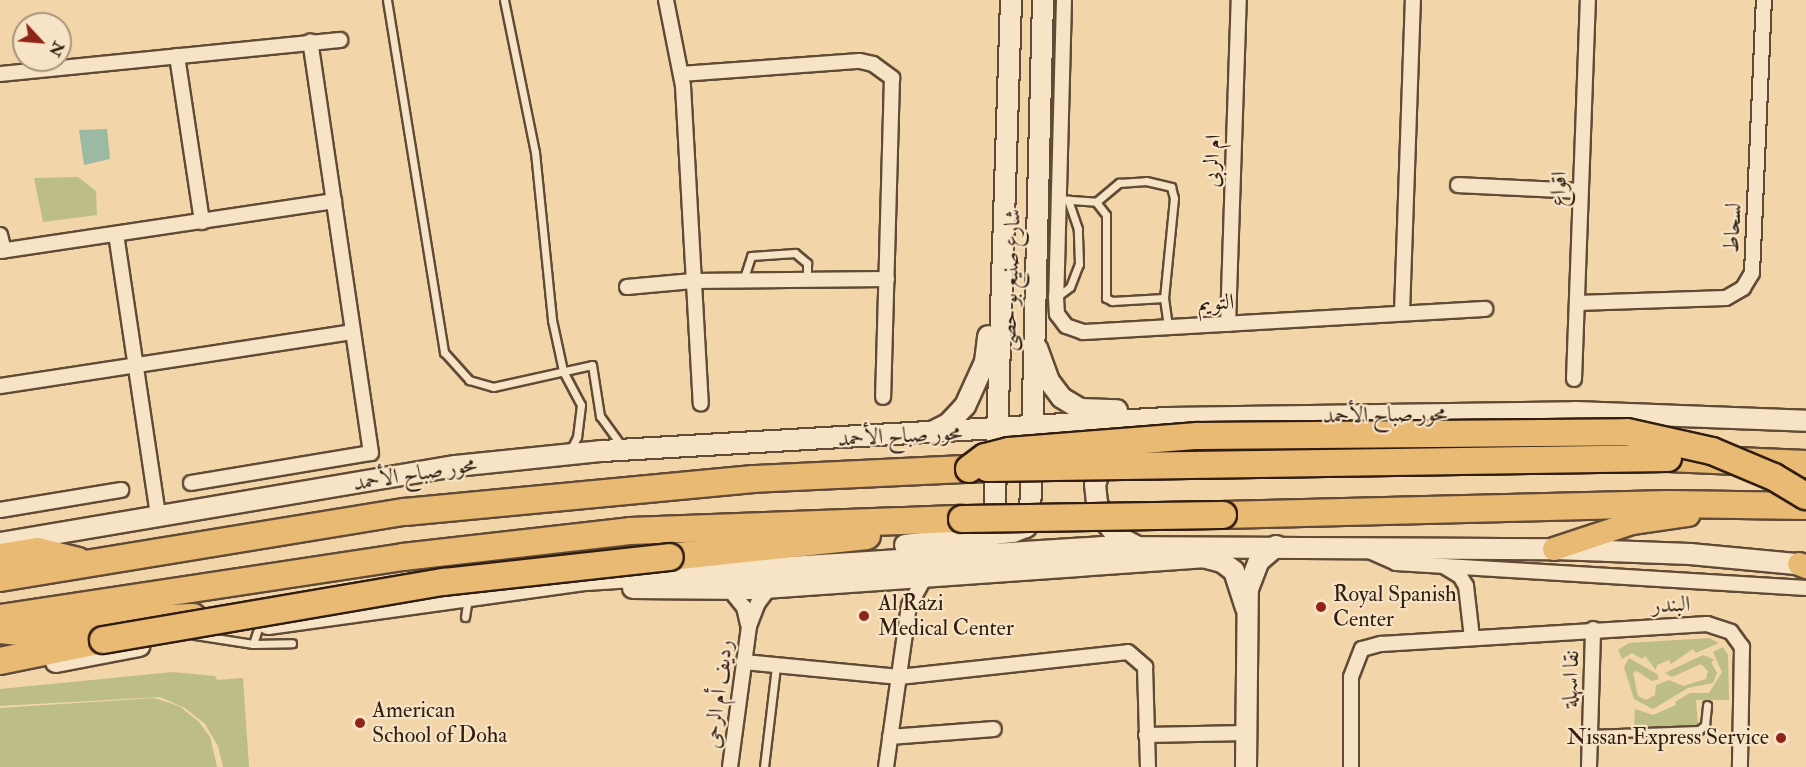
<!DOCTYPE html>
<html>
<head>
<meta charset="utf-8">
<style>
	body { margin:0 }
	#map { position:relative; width:1806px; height:767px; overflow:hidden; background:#f2d5a8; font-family:"IM FELL Double Pica",Amiri,serif }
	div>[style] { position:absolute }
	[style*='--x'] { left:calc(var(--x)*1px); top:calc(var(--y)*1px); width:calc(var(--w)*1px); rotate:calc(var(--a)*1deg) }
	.green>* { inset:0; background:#bcbd87 }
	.water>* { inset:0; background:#9cb9a4 }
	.roads { filter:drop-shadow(2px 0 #614b37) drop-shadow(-2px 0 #614b37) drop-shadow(0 2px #614b37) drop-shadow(0 -2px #614b37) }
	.lane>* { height:7px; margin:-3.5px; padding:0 3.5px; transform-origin:3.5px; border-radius:3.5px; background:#f7e4c6 }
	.street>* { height:14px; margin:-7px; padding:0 7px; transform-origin:7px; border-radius:7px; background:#f7e4c6 }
	.secondary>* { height:20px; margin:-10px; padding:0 10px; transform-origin:10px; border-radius:10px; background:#f7e4c6 }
	.primary>* { height:22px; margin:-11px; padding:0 11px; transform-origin:11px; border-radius:11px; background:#e9ba74 }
	.highway>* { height:26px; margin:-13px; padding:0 13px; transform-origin:13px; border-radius:13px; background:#e9ba74 }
	.bridges { filter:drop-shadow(2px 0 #311d11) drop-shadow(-2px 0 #311d11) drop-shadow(0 2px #311d11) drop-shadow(0 -2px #311d11) }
	.highway-bridge>* { height:26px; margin:-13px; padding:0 13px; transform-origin:13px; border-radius:13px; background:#e9ba74 }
	.dots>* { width:16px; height:16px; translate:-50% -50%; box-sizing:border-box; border:3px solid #f7e4c6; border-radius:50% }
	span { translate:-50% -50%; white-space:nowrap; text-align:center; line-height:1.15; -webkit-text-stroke:4.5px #f7e4c6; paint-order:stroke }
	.street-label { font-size:22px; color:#311d11 }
	.poi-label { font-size:22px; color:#311d11 }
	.left { translate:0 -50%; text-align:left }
	.right { translate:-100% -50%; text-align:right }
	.north { position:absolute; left:12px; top:12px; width:60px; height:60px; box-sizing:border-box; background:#f7e4c6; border:2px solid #a8947e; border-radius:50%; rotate:116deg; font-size:16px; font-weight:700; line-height:24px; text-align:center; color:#311d11 }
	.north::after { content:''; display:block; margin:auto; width:21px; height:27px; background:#8f2418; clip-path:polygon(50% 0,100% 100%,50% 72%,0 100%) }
</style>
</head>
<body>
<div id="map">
	<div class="green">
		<i style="clip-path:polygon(78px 177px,96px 191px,97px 215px,43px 222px,34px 178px)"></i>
		<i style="clip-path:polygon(1709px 638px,1719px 643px,1696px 653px,1693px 649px,1671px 664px,1669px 660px,1657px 665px,1656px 670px,1645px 656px,1642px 659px,1632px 653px,1622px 659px,1618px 650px,1629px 643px)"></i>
		<i style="clip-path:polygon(1723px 647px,1728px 655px,1729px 700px,1696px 700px,1698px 725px,1634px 728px,1635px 709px,1653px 715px,1676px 705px,1675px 702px,1690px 693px,1709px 693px,1722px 672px,1713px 652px)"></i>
		<i style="clip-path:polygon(1703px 655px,1715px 660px,1711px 662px,1717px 673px,1713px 683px,1688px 688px,1653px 709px,1634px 699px,1624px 667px,1629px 658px,1657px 674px,1659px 679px,1652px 681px,1637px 671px,1633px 673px,1638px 696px,1646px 700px,1655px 695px,1656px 685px,1669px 680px,1683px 686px,1706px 679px,1708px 671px,1701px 664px,1672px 677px,1665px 673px)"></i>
		<i style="clip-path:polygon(173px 672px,215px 676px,217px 680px,243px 678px,249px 767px,223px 767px,218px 746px,205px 724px,185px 708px,160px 697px,0 706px,0 689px)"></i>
		<i style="clip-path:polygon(154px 698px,179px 706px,199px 722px,210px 737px,217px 767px,0 767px,0 708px)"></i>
	</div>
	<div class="water">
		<i style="clip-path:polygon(107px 129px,110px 159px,84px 165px,79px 130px)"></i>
	</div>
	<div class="roads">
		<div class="lane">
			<i style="--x:387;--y:0;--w:357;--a:80.8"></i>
			<i style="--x:444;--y:352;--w:38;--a:48"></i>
			<i style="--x:469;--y:380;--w:25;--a:16"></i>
			<i style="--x:493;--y:387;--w:101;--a:-12.5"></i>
			<i style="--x:592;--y:365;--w:52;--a:81.1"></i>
			<i style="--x:600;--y:416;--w:37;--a:54"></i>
			<i style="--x:504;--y:0;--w:155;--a:78.5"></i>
			<i style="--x:535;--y:152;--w:169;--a:84.2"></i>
			<i style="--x:552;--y:320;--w:52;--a:77.8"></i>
			<i style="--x:563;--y:371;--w:38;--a:62"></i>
			<i style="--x:581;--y:405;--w:32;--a:97"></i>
			<i style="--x:577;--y:437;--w:16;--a:117"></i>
			<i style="--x:1057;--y:199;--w:39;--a:4"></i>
			<i style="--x:1096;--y:202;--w:30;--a:-40"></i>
			<i style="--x:1119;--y:183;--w:27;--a:-4"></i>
			<i style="--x:1146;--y:181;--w:26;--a:13"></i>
			<i style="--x:1171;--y:187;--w:11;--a:75"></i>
			<i style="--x:1174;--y:198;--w:100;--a:95.7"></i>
			<i style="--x:1164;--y:298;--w:29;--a:82"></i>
			<i style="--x:1096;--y:202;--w:16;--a:52"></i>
			<i style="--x:1106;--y:215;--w:83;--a:90"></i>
			<i style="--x:1106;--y:298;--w:7;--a:27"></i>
			<i style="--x:1112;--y:301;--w:52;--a:-3.3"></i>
			<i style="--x:743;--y:281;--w:26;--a:-72"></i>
			<i style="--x:751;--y:256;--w:44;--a:-3.9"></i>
			<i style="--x:795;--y:253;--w:16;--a:40"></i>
			<i style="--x:807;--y:263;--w:17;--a:90"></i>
			<i style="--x:1058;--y:296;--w:15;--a:-37"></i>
			<i style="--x:1070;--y:287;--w:25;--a:-69"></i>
			<i style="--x:1079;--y:264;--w:35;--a:-92"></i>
			<i style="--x:1078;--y:229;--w:31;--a:-109"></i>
			<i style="--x:465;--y:617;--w:19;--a:-81"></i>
			<i style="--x:195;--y:635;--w:59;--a:8.8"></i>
			<i style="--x:253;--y:644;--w:39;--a:-1"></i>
			<i style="--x:253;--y:644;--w:20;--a:-72"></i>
			<i style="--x:1590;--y:734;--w:109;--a:-2.1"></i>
			<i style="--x:1699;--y:730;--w:8;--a:-40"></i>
			<i style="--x:1705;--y:725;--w:20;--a:-84"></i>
			<i style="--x:764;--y:767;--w:102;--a:-83.2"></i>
		</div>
		<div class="street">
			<i style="--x:666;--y:0;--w:88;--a:78.8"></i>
			<i style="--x:683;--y:86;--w:318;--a:86.8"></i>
			<i style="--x:1064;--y:0;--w:297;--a:91.5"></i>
			<i style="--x:1056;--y:297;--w:17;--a:87"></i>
			<i style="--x:1057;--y:314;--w:15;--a:53"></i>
			<i style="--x:1066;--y:326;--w:18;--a:19"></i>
			<i style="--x:1083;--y:332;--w:403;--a:-3.3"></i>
			<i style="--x:177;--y:56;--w:168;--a:81.4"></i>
			<i style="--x:0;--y:74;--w:342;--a:-5.7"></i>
			<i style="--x:681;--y:74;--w:179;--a:-4.2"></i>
			<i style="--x:860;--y:61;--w:13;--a:13"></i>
			<i style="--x:873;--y:64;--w:24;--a:36"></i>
			<i style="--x:892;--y:78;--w:319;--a:91.6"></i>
			<i style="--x:1458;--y:185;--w:122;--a:2.8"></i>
			<i style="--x:116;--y:234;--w:285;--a:81.5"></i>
			<i style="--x:0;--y:235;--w:16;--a:76"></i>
			<i style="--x:0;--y:251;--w:338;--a:-8.5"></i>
			<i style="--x:627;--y:287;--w:66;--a:-5.2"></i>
			<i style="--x:693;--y:281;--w:194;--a:-0.6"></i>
			<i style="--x:1577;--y:303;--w:149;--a:-1.9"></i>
			<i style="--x:1726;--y:298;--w:20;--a:-30"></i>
			<i style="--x:1743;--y:288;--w:17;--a:-59"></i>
			<i style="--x:1752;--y:273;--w:273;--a:-87.5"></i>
			<i style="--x:1402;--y:312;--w:312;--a:-88"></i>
			<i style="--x:1228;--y:324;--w:324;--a:-88.1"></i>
			<i style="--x:1574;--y:379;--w:379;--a:-87.9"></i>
			<i style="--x:0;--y:386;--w:357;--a:-8.7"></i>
			<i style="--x:191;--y:483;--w:182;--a:-9.5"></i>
			<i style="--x:371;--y:453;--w:416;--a:-98.4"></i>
			<i style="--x:0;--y:510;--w:123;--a:-9.4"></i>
			<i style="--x:1365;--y:549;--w:34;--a:24"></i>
			<i style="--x:1396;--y:563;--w:411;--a:3.5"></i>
			<i style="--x:1445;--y:567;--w:17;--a:31"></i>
			<i style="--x:1460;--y:576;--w:12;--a:59"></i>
			<i style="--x:1466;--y:586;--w:52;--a:83.4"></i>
			<i style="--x:730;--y:590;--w:22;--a:51"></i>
			<i style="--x:744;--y:607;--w:17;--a:77"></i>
			<i style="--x:744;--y:662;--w:156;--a:5.5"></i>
			<i style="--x:899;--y:677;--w:230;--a:-6.2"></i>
			<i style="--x:1128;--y:652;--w:23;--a:41"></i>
			<i style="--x:1145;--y:667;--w:100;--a:88.3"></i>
			<i style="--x:1146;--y:735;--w:101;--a:-1.1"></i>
			<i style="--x:890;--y:737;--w:104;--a:-4.4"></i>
			<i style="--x:730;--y:767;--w:142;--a:-82.3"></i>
			<i style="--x:749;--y:626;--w:25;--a:-69"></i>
			<i style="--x:758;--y:603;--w:20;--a:-53"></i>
			<i style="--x:886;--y:767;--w:163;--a:-81.9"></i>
			<i style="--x:909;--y:606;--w:37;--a:-61"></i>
			<i style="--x:1351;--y:767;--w:90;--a:-90"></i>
			<i style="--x:1351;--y:677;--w:30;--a:-69"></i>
			<i style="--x:1362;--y:649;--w:20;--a:-15"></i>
			<i style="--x:1381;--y:644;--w:327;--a:-3.5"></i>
			<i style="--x:1707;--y:624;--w:25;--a:18"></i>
			<i style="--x:1731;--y:632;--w:19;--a:54"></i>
			<i style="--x:1742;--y:647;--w:120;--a:91"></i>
			<i style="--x:1589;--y:767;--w:138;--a:-88.3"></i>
		</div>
		<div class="secondary">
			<i style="--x:1037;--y:348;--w:35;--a:70"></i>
			<i style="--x:1049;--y:381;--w:21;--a:53"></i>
			<i style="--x:1062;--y:398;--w:21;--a:31"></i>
			<i style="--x:1080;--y:409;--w:37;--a:2"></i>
			<i style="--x:932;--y:432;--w:18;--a:-27"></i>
			<i style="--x:948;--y:424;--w:25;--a:-47"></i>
			<i style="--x:965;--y:406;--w:48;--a:-65.6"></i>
			<i style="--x:985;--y:362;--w:26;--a:-83"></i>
			<i style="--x:1105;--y:454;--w:32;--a:108"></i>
			<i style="--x:1095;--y:484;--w:19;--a:84"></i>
			<i style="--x:1097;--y:503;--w:20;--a:66"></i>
			<i style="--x:1105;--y:521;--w:19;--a:51"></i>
			<i style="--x:1117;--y:536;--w:21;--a:28"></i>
			<i style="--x:994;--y:530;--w:530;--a:-88.16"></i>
			<i style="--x:0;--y:543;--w:462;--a:-9.6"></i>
			<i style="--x:456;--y:466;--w:147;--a:-5.9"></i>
			<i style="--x:602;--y:451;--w:567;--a:-3.34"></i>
			<i style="--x:1168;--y:418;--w:407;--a:-0.8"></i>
			<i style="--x:1575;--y:412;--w:231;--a:2.2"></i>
			<i style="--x:905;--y:545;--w:109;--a:-6.9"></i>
			<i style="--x:1013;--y:532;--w:14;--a:-21"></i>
			<i style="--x:1026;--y:527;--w:8;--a:-60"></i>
			<i style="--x:1030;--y:520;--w:520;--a:-88.57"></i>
			<i style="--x:633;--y:588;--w:117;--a:0.5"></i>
			<i style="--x:750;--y:589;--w:454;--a:-4"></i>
			<i style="--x:1203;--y:557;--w:20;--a:15"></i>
			<i style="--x:1222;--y:562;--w:15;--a:37"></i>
			<i style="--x:1234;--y:571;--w:39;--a:72"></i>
			<i style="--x:268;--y:624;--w:321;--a:-7.9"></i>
			<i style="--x:586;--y:580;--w:518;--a:-3.65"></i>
			<i style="--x:1103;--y:547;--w:451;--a:0.3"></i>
			<i style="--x:1554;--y:549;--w:136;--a:2.1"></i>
			<i style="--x:1690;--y:554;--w:117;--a:5.4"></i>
			<i style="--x:56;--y:662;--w:85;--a:-10.9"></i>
			<i style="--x:1246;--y:767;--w:178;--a:-89.4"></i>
			<i style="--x:1248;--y:589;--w:30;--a:-69"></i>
			<i style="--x:1259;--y:561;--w:23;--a:-41"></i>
		</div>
		<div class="primary">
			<i style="--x:1554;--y:549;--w:82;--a:-18.4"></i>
			<i style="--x:1632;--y:523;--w:57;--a:-8.1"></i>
			<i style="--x:1799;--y:564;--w:8;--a:23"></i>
		</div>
		<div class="highway">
			<i style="--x:1668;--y:458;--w:138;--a:2.5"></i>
			<i style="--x:1223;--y:515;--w:446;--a:-1.4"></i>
			<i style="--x:1669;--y:504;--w:137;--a:0.8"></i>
			<i style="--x:0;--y:557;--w:38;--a:-9"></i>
			<i style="--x:38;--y:551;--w:41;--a:14"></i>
			<i style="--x:670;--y:557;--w:198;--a:-6.1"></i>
			<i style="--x:0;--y:578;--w:410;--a:-9.3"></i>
			<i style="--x:405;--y:512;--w:350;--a:-5.4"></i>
			<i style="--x:753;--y:479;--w:231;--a:-2.7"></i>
			<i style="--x:0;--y:618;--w:408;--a:-8.6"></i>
			<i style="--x:403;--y:557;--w:228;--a:-6.5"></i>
			<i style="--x:630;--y:531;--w:332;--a:-2.1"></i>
			<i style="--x:0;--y:630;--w:29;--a:6"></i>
			<i style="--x:29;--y:633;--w:90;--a:-8.3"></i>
			<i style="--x:118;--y:620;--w:75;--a:-2.3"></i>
			<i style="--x:0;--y:661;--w:105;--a:-11.5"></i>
		</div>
	</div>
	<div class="bridges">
		<div class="highway-bridge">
			<i style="--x:987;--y:468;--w:681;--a:-0.84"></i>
			<i style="--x:969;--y:469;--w:20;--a:-37"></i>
			<i style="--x:985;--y:457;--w:25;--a:-14"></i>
			<i style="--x:1009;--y:451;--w:189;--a:-4.6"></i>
			<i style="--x:1197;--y:436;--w:430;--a:-0.5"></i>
			<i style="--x:1627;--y:432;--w:87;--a:12.6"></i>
			<i style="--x:1712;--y:451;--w:67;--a:22.8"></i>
			<i style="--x:1774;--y:477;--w:37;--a:31"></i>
			<i style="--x:962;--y:519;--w:261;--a:-0.9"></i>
			<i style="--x:103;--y:640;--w:346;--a:-9.7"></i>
			<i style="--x:444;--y:582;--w:227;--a:-6.3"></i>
		</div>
	</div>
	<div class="dots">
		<i style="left:1321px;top:607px;background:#8f2418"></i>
		<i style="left:864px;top:616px;background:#8f2418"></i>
		<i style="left:360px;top:723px;background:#8f2418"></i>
		<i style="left:1781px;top:738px;background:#8f2418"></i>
	</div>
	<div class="street-label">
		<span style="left:1213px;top:161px;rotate:-88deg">ام الربى</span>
		<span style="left:1559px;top:189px;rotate:-88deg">اقواع</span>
		<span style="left:1733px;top:228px;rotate:-87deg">لسحاط</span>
		<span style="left:1011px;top:280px;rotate:-88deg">شارع صنيع بو حصى</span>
		<span style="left:1216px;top:303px;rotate:-3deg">التويم</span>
		<span style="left:1385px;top:415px;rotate:-1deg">محور صباح الأحمد</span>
		<span style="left:900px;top:436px;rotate:-3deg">محور صباح الأحمد</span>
		<span style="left:415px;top:474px;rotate:-9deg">محور صباح الأحمد</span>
		<span style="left:1671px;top:605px;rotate:-2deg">البندر</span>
		<span style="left:1571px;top:679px;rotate:-88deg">نقا اسهلة</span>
		<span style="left:719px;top:694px;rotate:-83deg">رديف أم الرحى</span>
	</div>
	<div class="poi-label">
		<span class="left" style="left:1333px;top:607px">Royal Spanish<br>Center</span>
		<span class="left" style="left:878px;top:616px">Al Razi<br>Medical Center</span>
		<span class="left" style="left:372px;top:723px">American<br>School of Doha</span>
		<span class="right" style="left:1769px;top:738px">Nissan Express Service</span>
	</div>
	<div class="north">N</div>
</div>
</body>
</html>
